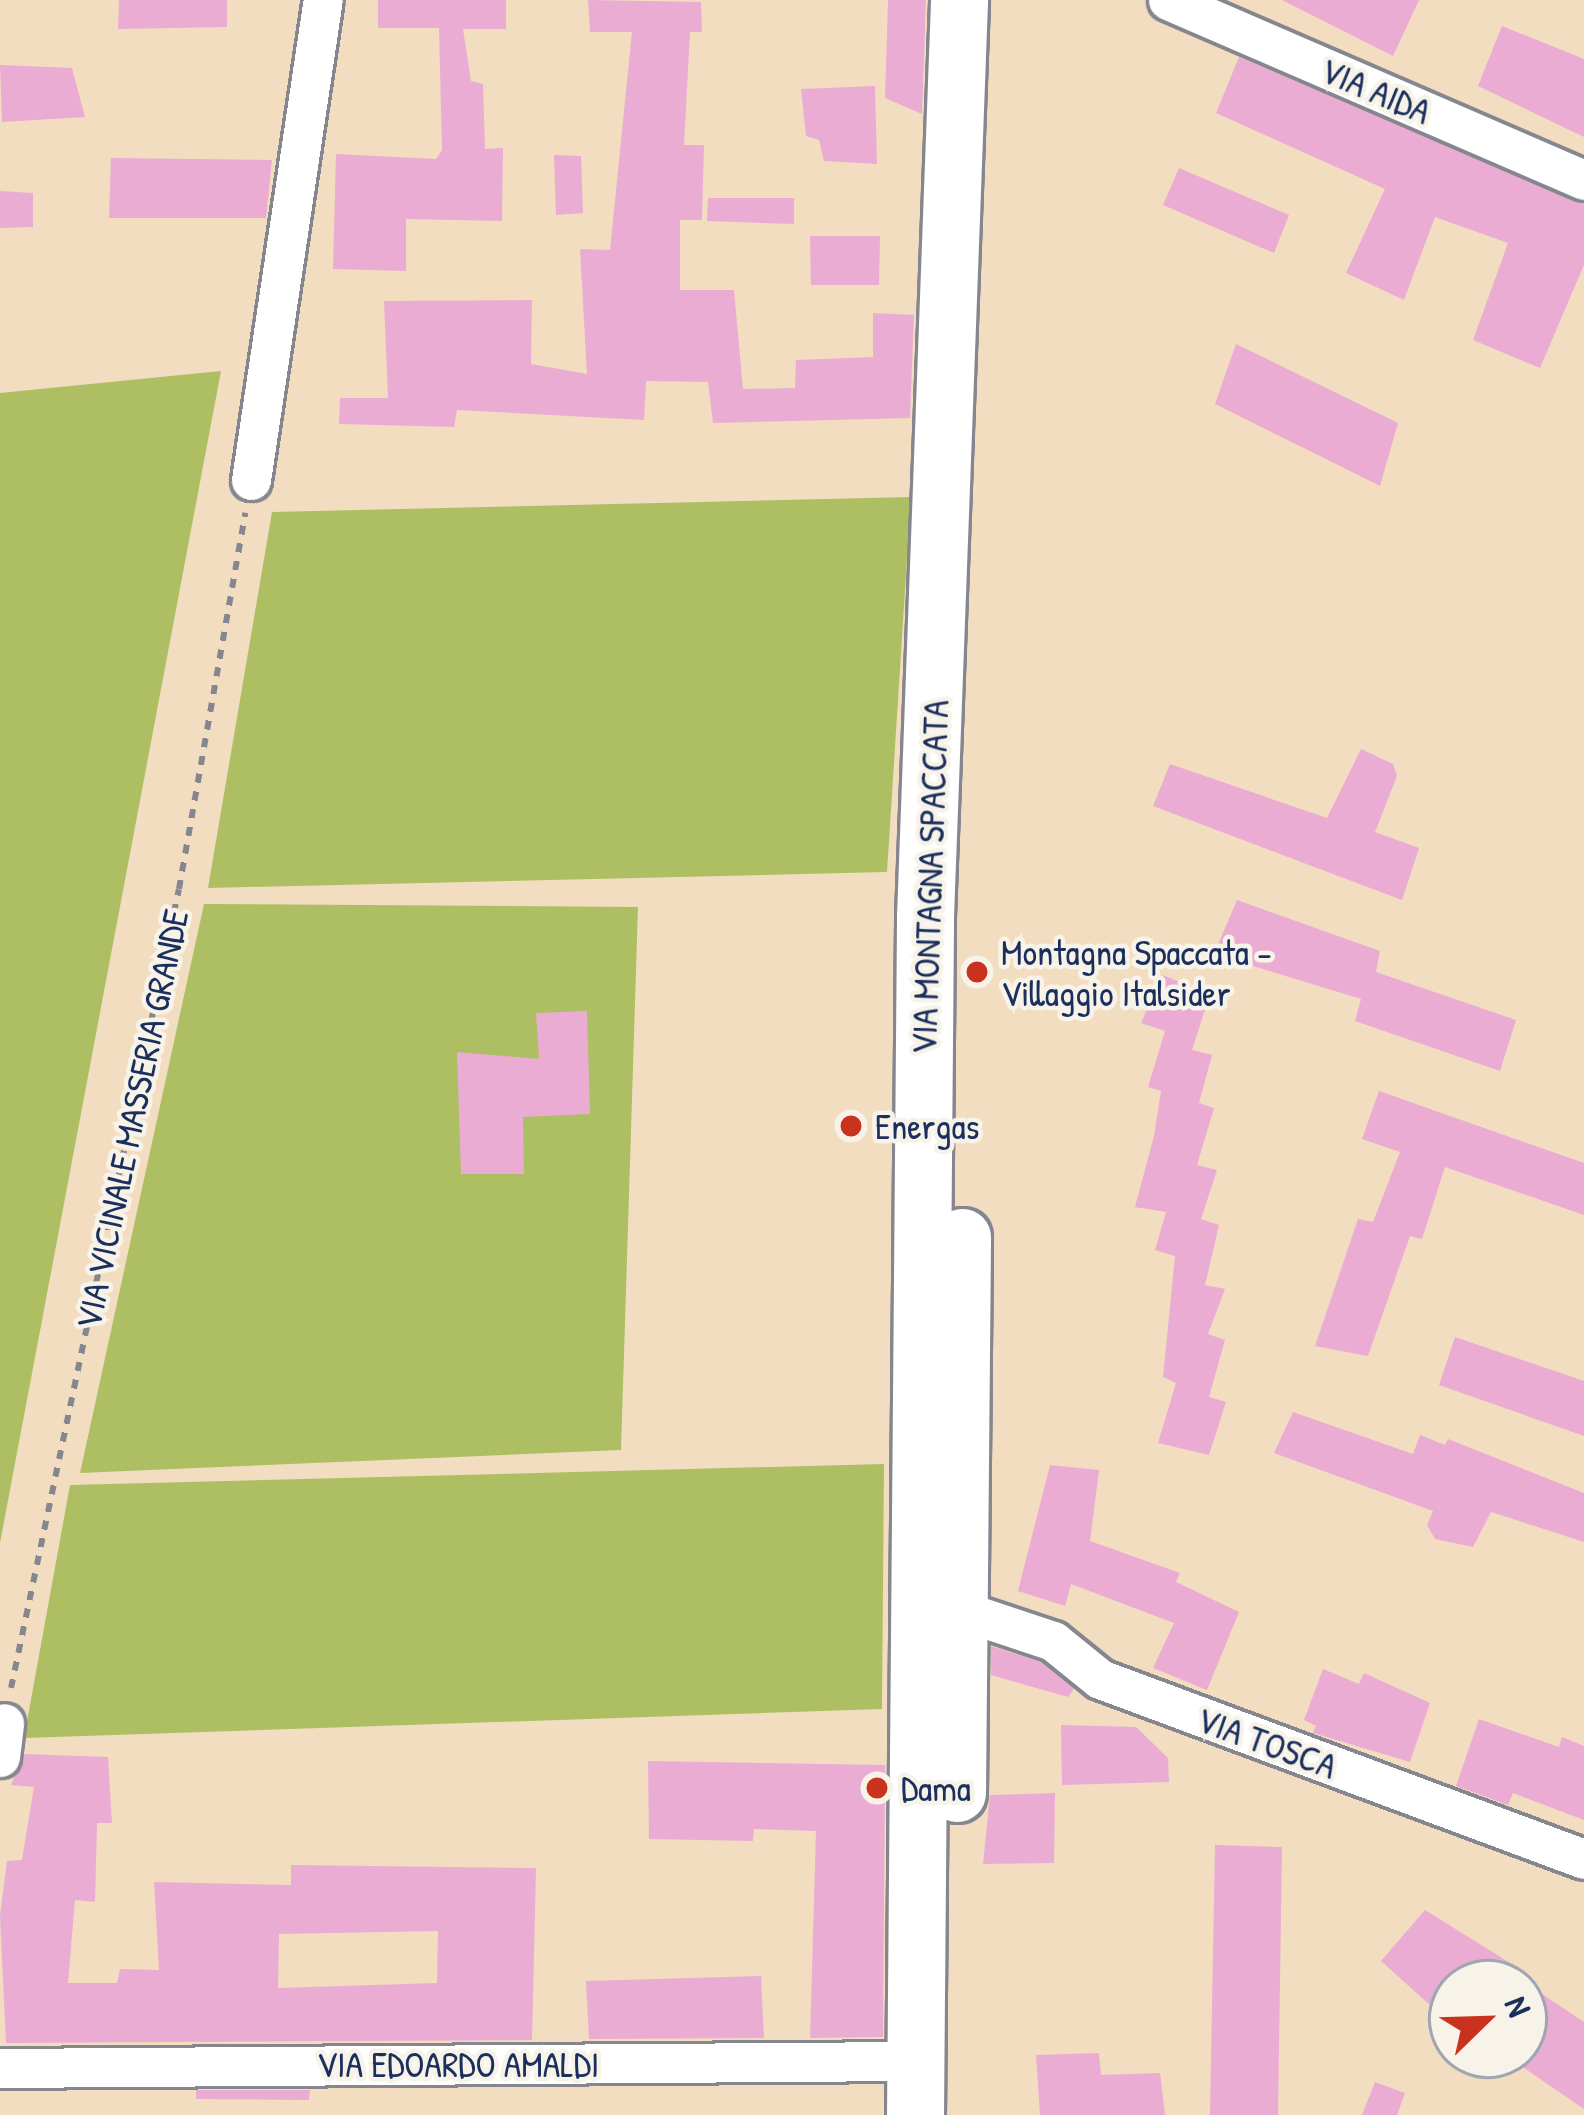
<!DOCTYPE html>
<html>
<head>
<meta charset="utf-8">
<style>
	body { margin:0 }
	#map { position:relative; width:1584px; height:2115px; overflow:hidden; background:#f2ddc0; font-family:"Patrick Hand",sans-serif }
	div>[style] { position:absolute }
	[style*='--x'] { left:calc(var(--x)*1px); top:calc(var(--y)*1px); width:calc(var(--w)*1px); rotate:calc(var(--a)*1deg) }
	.green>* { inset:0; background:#adbf62 }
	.building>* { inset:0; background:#eaacd3 }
	.path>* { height:6px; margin-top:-3px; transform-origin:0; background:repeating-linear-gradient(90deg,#86868f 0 9px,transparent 0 18px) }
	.roads { filter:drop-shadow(3px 0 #86868f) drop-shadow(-3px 0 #86868f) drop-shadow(0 3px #86868f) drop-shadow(0 -3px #86868f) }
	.minor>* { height:39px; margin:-19.5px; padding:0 19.5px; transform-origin:19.5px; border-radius:19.5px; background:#fff }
	.secondary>* { height:57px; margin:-28.5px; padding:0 28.5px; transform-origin:28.5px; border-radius:28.5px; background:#fff }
	.dots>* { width:33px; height:33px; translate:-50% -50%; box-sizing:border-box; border:6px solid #f7f3e8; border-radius:50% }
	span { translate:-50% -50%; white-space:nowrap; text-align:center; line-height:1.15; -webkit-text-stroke:9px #f7f3e8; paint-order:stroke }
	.street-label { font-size:36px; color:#1b2f5e }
	.poi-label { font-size:36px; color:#1b2f5e }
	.left { translate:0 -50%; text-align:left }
	.north { position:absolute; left:1428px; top:1959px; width:120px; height:120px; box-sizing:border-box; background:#f7f3e8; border:3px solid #9fa5b1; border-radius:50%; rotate:67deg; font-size:33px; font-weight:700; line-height:48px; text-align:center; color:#1b2f5e }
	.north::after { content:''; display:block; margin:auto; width:42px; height:54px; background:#c8321e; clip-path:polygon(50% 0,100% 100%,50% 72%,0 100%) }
</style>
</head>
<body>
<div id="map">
	<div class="green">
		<i style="clip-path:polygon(221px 371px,0 1543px,0 393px)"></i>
		<i style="clip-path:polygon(911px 497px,887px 872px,208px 888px,272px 512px)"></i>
		<i style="clip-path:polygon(204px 904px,638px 907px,621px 1450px,80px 1473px)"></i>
		<i style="clip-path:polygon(884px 1464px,882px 1709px,24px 1738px,70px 1485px)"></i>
	</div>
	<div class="building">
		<i style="clip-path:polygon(119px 0,227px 0,227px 27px,118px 29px)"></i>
		<i style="clip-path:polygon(378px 0,506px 0,506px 29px,463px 29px,471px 81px,483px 84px,485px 149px,503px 148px,502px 221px,406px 219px,406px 271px,333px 269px,336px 154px,436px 159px,442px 150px,439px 28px,378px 28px)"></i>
		<i style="clip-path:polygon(588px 0,701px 2px,702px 32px,690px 32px,684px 145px,704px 145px,702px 220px,680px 220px,680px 290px,734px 290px,743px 389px,795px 388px,796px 360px,873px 357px,873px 313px,914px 315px,910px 418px,713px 423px,708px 382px,646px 381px,644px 420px,457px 410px,454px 427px,339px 424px,340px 398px,388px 398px,384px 301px,532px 300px,531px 364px,587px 374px,580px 249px,610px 250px,632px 32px,590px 32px)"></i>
		<i style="clip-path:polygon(888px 0,926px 0,922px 114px,885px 98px)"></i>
		<i style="clip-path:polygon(1282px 0,1419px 0,1393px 56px)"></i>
		<i style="clip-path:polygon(1502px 26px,1584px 59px,1584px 137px,1478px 86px)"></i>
		<i style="clip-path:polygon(1239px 57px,1584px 204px,1584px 265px,1540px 368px,1473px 340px,1508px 243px,1435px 217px,1404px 300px,1346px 273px,1385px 189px,1216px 113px)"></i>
		<i style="clip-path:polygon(0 65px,72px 68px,85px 117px,2px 122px)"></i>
		<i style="clip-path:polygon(875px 86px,877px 164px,824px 161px,819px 140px,806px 136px,801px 89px)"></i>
		<i style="clip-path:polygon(554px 155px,581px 156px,583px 213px,556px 215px)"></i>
		<i style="clip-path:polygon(111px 158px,272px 160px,266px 218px,109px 218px)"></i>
		<i style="clip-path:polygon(1179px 168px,1289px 215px,1274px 253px,1163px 205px)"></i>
		<i style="clip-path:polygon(0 191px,33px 193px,33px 227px,0 228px)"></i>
		<i style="clip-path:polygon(708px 198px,794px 198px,794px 224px,707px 221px)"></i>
		<i style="clip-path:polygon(810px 236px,880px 236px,879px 285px,811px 285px)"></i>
		<i style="clip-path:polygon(1236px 344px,1398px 423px,1380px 486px,1215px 404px)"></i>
		<i style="clip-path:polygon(1361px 749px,1393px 764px,1397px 776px,1375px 832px,1419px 848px,1402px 900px,1153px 806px,1170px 764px,1327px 818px)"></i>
		<i style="clip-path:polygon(1237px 900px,1380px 951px,1376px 972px,1516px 1020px,1500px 1071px,1355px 1021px,1361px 999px,1214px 954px)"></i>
		<i style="clip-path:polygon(1162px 975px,1210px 994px,1192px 1050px,1212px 1055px,1199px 1103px,1214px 1108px,1197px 1165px,1217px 1170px,1201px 1219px,1219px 1225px,1205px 1285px,1225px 1289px,1208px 1334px,1225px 1340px,1209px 1397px,1226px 1402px,1209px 1455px,1158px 1443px,1176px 1383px,1163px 1377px,1175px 1256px,1155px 1250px,1166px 1212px,1135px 1207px,1154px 1136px,1161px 1091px,1148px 1087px,1165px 1031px,1141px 1023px)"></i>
		<i style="clip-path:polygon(587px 1011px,590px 1114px,523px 1117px,524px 1174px,461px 1174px,457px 1052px,539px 1059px,536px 1013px)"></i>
		<i style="clip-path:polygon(1379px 1091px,1584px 1163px,1584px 1215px,1445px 1167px,1422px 1239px,1410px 1236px,1368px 1356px,1315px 1346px,1358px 1219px,1373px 1222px,1400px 1152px,1362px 1139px)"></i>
		<i style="clip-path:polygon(1455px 1337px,1584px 1381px,1584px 1436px,1439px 1385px)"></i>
		<i style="clip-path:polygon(1293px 1412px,1413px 1454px,1420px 1435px,1445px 1445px,1448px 1439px,1584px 1493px,1584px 1542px,1491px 1512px,1473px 1547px,1435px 1539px,1427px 1525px,1433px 1511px,1274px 1453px)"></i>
		<i style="clip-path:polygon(1050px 1465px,1099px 1470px,1090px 1541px,1180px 1573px,1176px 1582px,1239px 1612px,1207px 1690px,1153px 1668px,1174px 1623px,1071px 1584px,1065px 1606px,1018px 1591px)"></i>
		<i style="clip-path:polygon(991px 1646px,1041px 1662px,1074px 1689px,1068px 1697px,991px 1675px)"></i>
		<i style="clip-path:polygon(1323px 1669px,1359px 1684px,1364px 1673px,1430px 1703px,1410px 1762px,1313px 1733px,1316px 1726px,1304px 1720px)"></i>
		<i style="clip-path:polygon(1479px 1719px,1559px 1747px,1562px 1737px,1584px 1746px,1584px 1820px,1513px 1793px,1508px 1805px,1456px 1786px)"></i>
		<i style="clip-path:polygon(1061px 1725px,1136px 1727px,1168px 1758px,1169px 1782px,1062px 1785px)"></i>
		<i style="clip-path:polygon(evenodd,24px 1754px,108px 1757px,112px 1823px,97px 1823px,95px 1902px,75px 1900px,68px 1983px,117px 1983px,120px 1969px,159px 1970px,154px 1882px,291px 1885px,291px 1865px,536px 1868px,532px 2040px,6px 2043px,0 1916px,7px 1861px,22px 1860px,34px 1787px,11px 1785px,24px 1754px,438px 1931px,437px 1983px,278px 1988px,279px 1934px,438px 1931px)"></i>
		<i style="clip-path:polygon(648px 1761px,885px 1765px,883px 2037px,810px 2038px,816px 1831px,754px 1829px,753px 1841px,649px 1839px)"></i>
		<i style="clip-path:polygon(1055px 1793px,1054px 1863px,983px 1864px,990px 1795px)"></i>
		<i style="clip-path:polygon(1215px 1845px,1282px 1847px,1278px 2115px,1210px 2115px)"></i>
		<i style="clip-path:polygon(1425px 1910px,1515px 1966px,1501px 1983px,1452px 1983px,1452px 2025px,1381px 1961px)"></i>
		<i style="clip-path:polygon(761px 1976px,764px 2038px,589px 2039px,586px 1981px)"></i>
		<i style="clip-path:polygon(1524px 1982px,1584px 2022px,1584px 2109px,1524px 2068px)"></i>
		<i style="clip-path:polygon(1099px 2053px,1101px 2075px,1160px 2073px,1165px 2115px,1040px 2115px,1036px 2055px)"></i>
		<i style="clip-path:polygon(1375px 2082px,1405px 2093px,1397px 2115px,1362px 2115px)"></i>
		<i style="clip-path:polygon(196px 2090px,310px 2090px,309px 2100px,196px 2099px)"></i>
	</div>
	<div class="path">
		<i style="--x:11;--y:1688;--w:816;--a:-78.13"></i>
		<i style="--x:179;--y:889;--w:382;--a:-80"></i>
	</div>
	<div class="roads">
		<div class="minor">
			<i style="--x:1168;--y:0;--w:453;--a:23.4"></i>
			<i style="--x:251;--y:480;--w:485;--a:-81.5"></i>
			<i style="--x:960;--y:1610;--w:98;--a:18.4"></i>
			<i style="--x:1053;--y:1641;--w:60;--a:39"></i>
			<i style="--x:1100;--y:1679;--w:516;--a:20.4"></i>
			<i style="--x:0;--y:1757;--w:34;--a:-83"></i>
			<i style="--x:0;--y:2068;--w:915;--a:-0.44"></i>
		</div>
		<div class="secondary">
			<i style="--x:957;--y:1793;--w:556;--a:-89.48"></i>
			<i style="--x:915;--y:2115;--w:1199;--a:-89.52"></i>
			<i style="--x:925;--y:916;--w:917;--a:-87.87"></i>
		</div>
	</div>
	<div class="dots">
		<i style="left:977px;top:972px;background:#c8321e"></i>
		<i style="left:851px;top:1126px;background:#c8321e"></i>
		<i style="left:877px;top:1788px;background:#c8321e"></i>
	</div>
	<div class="street-label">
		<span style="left:1376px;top:90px;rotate:23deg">VIA AIDA</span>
		<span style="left:929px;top:877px;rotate:-88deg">VIA MONTAGNA SPACCATA</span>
		<span style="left:131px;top:1119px;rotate:-78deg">VIA VICINALE MASSERIA GRANDE</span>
		<span style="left:1267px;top:1742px;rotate:20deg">VIA TOSCA</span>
		<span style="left:458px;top:2064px">VIA EDOARDO AMALDI</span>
	</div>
	<div class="poi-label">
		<span class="left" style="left:1001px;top:972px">Montagna Spaccata -<br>Villaggio Italsider</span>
		<span class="left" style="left:875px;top:1126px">Energas</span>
		<span class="left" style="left:901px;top:1788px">Dama</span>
	</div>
	<div class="north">N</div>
</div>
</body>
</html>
